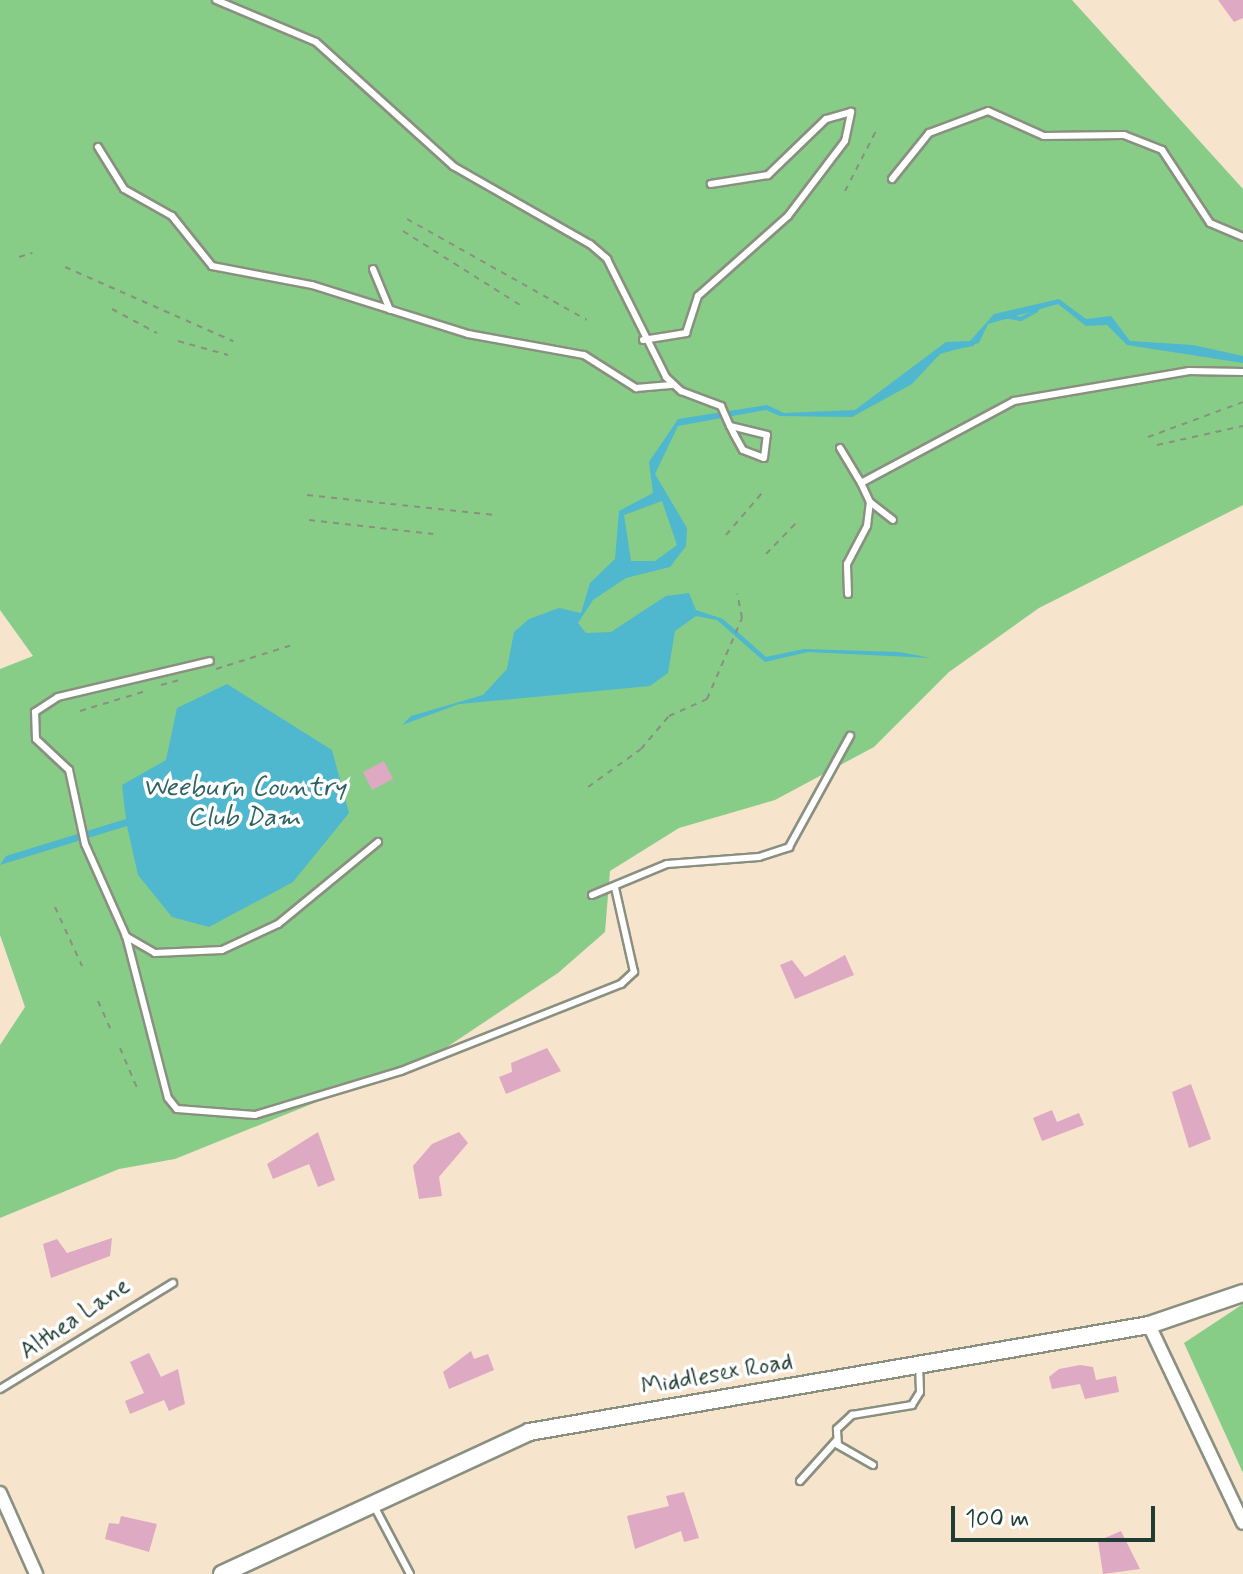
<!DOCTYPE html>
<html>
<head>
<meta charset="utf-8">
<style>
	body { margin:0 }
	#map { position:relative; width:1243px; height:1574px; overflow:hidden; background:#f6e4cd; font-family:Mynerve,sans-serif }
	div>[style] { position:absolute }
	[style*='--x'] { left:calc(var(--x)*1px); top:calc(var(--y)*1px); width:calc(var(--w)*1px); rotate:calc(var(--a)*1deg) }
	.green>* { inset:0; background:#88cd87 }
	.water>* { inset:0; background:#4fb7ce }
	.stream>* { height:4px; margin:-2px; padding:0 2px; transform-origin:2px; border-radius:2px; background:#4fb7ce }
	.building>* { inset:0; background:#dea9c3 }
	.path>* { height:2px; margin-top:-1px; transform-origin:0; background:repeating-linear-gradient(90deg,#8a9080 0 6px,transparent 0 12px) }
	.roads { filter:drop-shadow(2px 0 #8a9080) drop-shadow(-2px 0 #8a9080) drop-shadow(0 2px #8a9080) drop-shadow(0 -2px #8a9080) }
	.lane>* { height:6px; margin:-3px; padding:0 3px; transform-origin:3px; border-radius:3px; background:#fff }
	.street>* { height:12px; margin:-6px; padding:0 6px; transform-origin:6px; border-radius:6px; background:#fff }
	.secondary>* { height:16px; margin:-8px; padding:0 8px; transform-origin:8px; border-radius:8px; background:#fff }
	span { translate:-50% -50%; white-space:nowrap; text-align:center; line-height:1.15; -webkit-text-stroke:7px #fff; paint-order:stroke }
	.street-label { font-size:24px; color:#1f3d34 }
	.water-label { font-size:26px; color:#2d6262; font-style:italic }
	.scale { position:absolute; left:951px; top:1506px; width:204px; height:36px; box-sizing:border-box; border:4px solid #1f3d34; border-top:0; padding-left:10px; font-size:24px; line-height:28px; white-space:nowrap; color:#1f3d34; -webkit-text-stroke:6px #fff; paint-order:stroke }
</style>
</head>
<body>
<div id="map">
	<div class="green">
		<i style="clip-path:polygon(0 0,1072px 0,1243px 189px,1243px 505px,1039px 608px,949px 672px,874px 747px,775px 800px,679px 828px,610px 871px,605px 932px,558px 973px,438px 1053px,175px 1159px,119px 1169px,0 1218px,0 1045px,25px 1007px,0 935px,0 669px,33px 656px,0 610px)"></i>
		<i style="clip-path:polygon(1243px 1304px,1243px 1473px,1184px 1343px)"></i>
	</div>
	<div class="water">
		<i style="clip-path:polygon(evenodd,1059px 299px,1086px 319px,1111px 316px,1130px 341px,1193px 345px,1243px 356px,1243px 363px,1127px 345px,1107px 325px,1086px 326px,1058px 304px,988px 324px,979px 343px,940px 354px,912px 384px,852px 417px,780px 416px,766px 410px,678px 426px,655px 474px,687px 528px,686px 546px,670px 567px,626px 578px,593px 600px,578px 623px,586px 633px,611px 632px,666px 596px,689px 593px,696px 610px,723px 619px,766px 657px,804px 649px,899px 652px,931px 658px,808px 652px,765px 662px,717px 620px,696px 616px,675px 631px,668px 673px,650px 686px,459px 704px,402px 725px,411px 716px,483px 695px,507px 669px,514px 632px,529px 619px,559px 608px,581px 613px,590px 583px,615px 559px,619px 511px,653px 493px,649px 462px,678px 419px,767px 405px,784px 413px,855px 410px,946px 342px,970px 341px,994px 314px,1059px 299px,662px 501px,677px 545px,655px 561px,631px 561px,624px 515px,662px 501px)"></i>
		<i style="clip-path:polygon(227px 684px,332px 750px,349px 813px,293px 882px,209px 927px,172px 917px,138px 875px,127px 826px,0 865px,6px 856px,126px 819px,122px 785px,166px 760px,177px 708px)"></i>
	</div>
	<div class="stream">
		<i style="--x:1004;--y:316;--w:17;--a:10"></i>
		<i style="--x:1021;--y:319;--w:18;--a:-29"></i>
		<i style="--x:952;--y:348;--w:21;--a:-11"></i>
	</div>
	<div class="building">
		<i style="clip-path:polygon(1218px 0,1243px 0,1243px 18px,1234px 22px)"></i>
		<i style="clip-path:polygon(384px 761px,393px 779px,372px 790px,363px 772px)"></i>
		<i style="clip-path:polygon(845px 955px,854px 975px,795px 999px,780px 965px,792px 960px,805px 977px)"></i>
		<i style="clip-path:polygon(547px 1048px,561px 1071px,506px 1094px,499px 1077px,512px 1072px,511px 1063px)"></i>
		<i style="clip-path:polygon(1191px 1084px,1211px 1139px,1189px 1148px,1172px 1092px)"></i>
		<i style="clip-path:polygon(1052px 1110px,1057px 1122px,1079px 1113px,1084px 1125px,1042px 1141px,1033px 1118px)"></i>
		<i style="clip-path:polygon(318px 1132px,335px 1180px,318px 1187px,309px 1164px,273px 1179px,267px 1164px)"></i>
		<i style="clip-path:polygon(459px 1132px,468px 1143px,439px 1177px,442px 1196px,419px 1199px,413px 1166px,432px 1144px)"></i>
		<i style="clip-path:polygon(112px 1238px,110px 1256px,51px 1278px,43px 1244px,57px 1239px,67px 1253px)"></i>
		<i style="clip-path:polygon(471px 1351px,474px 1359px,488px 1354px,494px 1370px,449px 1389px,443px 1372px)"></i>
		<i style="clip-path:polygon(149px 1353px,161px 1377px,178px 1369px,185px 1404px,169px 1411px,164px 1400px,130px 1414px,125px 1401px,144px 1393px,130px 1362px)"></i>
		<i style="clip-path:polygon(1080px 1365px,1093px 1367px,1096px 1380px,1116px 1376px,1119px 1392px,1085px 1399px,1080px 1384px,1052px 1389px,1049px 1377px,1059px 1369px)"></i>
		<i style="clip-path:polygon(684px 1492px,699px 1538px,684px 1542px,681px 1531px,635px 1549px,627px 1516px,669px 1506px,666px 1496px)"></i>
		<i style="clip-path:polygon(121px 1516px,157px 1524px,149px 1552px,105px 1539px,109px 1523px,119px 1524px)"></i>
		<i style="clip-path:polygon(1121px 1531px,1140px 1569px,1103px 1574px,1098px 1541px)"></i>
	</div>
	<div class="path">
		<i style="--x:845;--y:191;--w:68;--a:-62.7"></i>
		<i style="--x:407;--y:219;--w:206;--a:29.3"></i>
		<i style="--x:403;--y:231;--w:138;--a:32.3"></i>
		<i style="--x:19;--y:257;--w:14;--a:-17"></i>
		<i style="--x:65;--y:267;--w:184;--a:23.8"></i>
		<i style="--x:112;--y:309;--w:51;--a:28.1"></i>
		<i style="--x:178;--y:341;--w:52;--a:15.6"></i>
		<i style="--x:1148;--y:437;--w:101;--a:-20.2"></i>
		<i style="--x:1157;--y:445;--w:88;--a:-12.5"></i>
		<i style="--x:307;--y:495;--w:189;--a:6.1"></i>
		<i style="--x:309;--y:520;--w:125;--a:6.4"></i>
		<i style="--x:726;--y:535;--w:55;--a:-49.4"></i>
		<i style="--x:766;--y:554;--w:43;--a:-45.9"></i>
		<i style="--x:216;--y:669;--w:80;--a:-17.5"></i>
		<i style="--x:161;--y:685;--w:23;--a:-15"></i>
		<i style="--x:80;--y:711;--w:69;--a:-16.9"></i>
		<i style="--x:588;--y:787;--w:65;--a:-35.6"></i>
		<i style="--x:641;--y:749;--w:43;--a:-49.7"></i>
		<i style="--x:669;--y:716;--w:42;--a:-24.1"></i>
		<i style="--x:707;--y:699;--w:88;--a:-66.6"></i>
		<i style="--x:742;--y:618;--w:25;--a:-101"></i>
		<i style="--x:55;--y:907;--w:65;--a:65.4"></i>
		<i style="--x:98;--y:1001;--w:35;--a:66"></i>
		<i style="--x:120;--y:1048;--w:46;--a:66.8"></i>
	</div>
	<div class="roads">
		<div class="lane">
			<i style="--x:216;--y:0;--w:108;--a:22.8"></i>
			<i style="--x:316;--y:42;--w:185;--a:42.1"></i>
			<i style="--x:453;--y:166;--w:158;--a:29.7"></i>
			<i style="--x:590;--y:244;--w:23;--a:41"></i>
			<i style="--x:607;--y:259;--w:132;--a:63.4"></i>
			<i style="--x:666;--y:377;--w:21;--a:43"></i>
			<i style="--x:681;--y:391;--w:43;--a:20.6"></i>
			<i style="--x:721;--y:406;--w:22;--a:66"></i>
			<i style="--x:730;--y:426;--w:9;--a:63"></i>
			<i style="--x:734;--y:434;--w:18;--a:61"></i>
			<i style="--x:743;--y:450;--w:22;--a:21"></i>
			<i style="--x:764;--y:458;--w:23;--a:-83"></i>
			<i style="--x:767;--y:435;--w:38;--a:-166"></i>
			<i style="--x:98;--y:147;--w:49;--a:58.2"></i>
			<i style="--x:124;--y:189;--w:55;--a:29.4"></i>
			<i style="--x:172;--y:216;--w:64;--a:51.3"></i>
			<i style="--x:212;--y:266;--w:102;--a:10.8"></i>
			<i style="--x:312;--y:285;--w:164;--a:17.4"></i>
			<i style="--x:468;--y:334;--w:118;--a:10.3"></i>
			<i style="--x:584;--y:355;--w:62;--a:32.4"></i>
			<i style="--x:636;--y:388;--w:38;--a:-5"></i>
			<i style="--x:892;--y:179;--w:59;--a:-51.2"></i>
			<i style="--x:929;--y:133;--w:63;--a:-20.4"></i>
			<i style="--x:988;--y:111;--w:61;--a:24.1"></i>
			<i style="--x:1044;--y:136;--w:80;--a:-0.7"></i>
			<i style="--x:1124;--y:135;--w:41;--a:21.5"></i>
			<i style="--x:1162;--y:150;--w:87;--a:56.7"></i>
			<i style="--x:1210;--y:223;--w:36;--a:23"></i>
			<i style="--x:373;--y:269;--w:44;--a:67.5"></i>
			<i style="--x:643;--y:340;--w:44;--a:-9.2"></i>
			<i style="--x:686;--y:333;--w:39;--a:-72"></i>
			<i style="--x:698;--y:296;--w:120;--a:-41.6"></i>
			<i style="--x:788;--y:216;--w:94;--a:-52.8"></i>
			<i style="--x:845;--y:141;--w:30;--a:-78"></i>
			<i style="--x:851;--y:112;--w:26;--a:164"></i>
			<i style="--x:826;--y:119;--w:81;--a:136"></i>
			<i style="--x:768;--y:175;--w:58;--a:171"></i>
			<i style="--x:840;--y:448;--w:41;--a:59"></i>
			<i style="--x:861;--y:483;--w:174;--a:-28.2"></i>
			<i style="--x:1014;--y:401;--w:178;--a:-9.7"></i>
			<i style="--x:1189;--y:371;--w:54;--a:1.1"></i>
			<i style="--x:861;--y:483;--w:21;--a:65"></i>
			<i style="--x:870;--y:502;--w:29;--a:38"></i>
			<i style="--x:848;--y:594;--w:30;--a:-92"></i>
			<i style="--x:847;--y:564;--w:43;--a:-62.2"></i>
			<i style="--x:867;--y:526;--w:24;--a:-83"></i>
			<i style="--x:378;--y:842;--w:129;--a:140.6"></i>
			<i style="--x:278;--y:924;--w:62;--a:155.1"></i>
			<i style="--x:222;--y:950;--w:67;--a:177.4"></i>
			<i style="--x:155;--y:953;--w:34;--a:-150"></i>
			<i style="--x:126;--y:936;--w:167;--a:75.5"></i>
			<i style="--x:168;--y:1098;--w:14;--a:51"></i>
			<i style="--x:177;--y:1109;--w:78;--a:4.4"></i>
			<i style="--x:255;--y:1115;--w:152;--a:-16.8"></i>
			<i style="--x:401;--y:1071;--w:237;--a:-21.6"></i>
			<i style="--x:621;--y:984;--w:18;--a:-43"></i>
			<i style="--x:634;--y:972;--w:86;--a:-102.7"></i>
			<i style="--x:592;--y:895;--w:81;--a:-22.5"></i>
			<i style="--x:667;--y:864;--w:92;--a:-4.4"></i>
			<i style="--x:759;--y:857;--w:32;--a:-18"></i>
			<i style="--x:789;--y:847;--w:127;--a:-61.2"></i>
			<i style="--x:126;--y:936;--w:101;--a:-114"></i>
			<i style="--x:85;--y:844;--w:76;--a:-102.2"></i>
			<i style="--x:69;--y:770;--w:45;--a:-136.8"></i>
			<i style="--x:36;--y:739;--w:27;--a:-92"></i>
			<i style="--x:35;--y:712;--w:27;--a:-33"></i>
			<i style="--x:58;--y:697;--w:156;--a:-13.3"></i>
			<i style="--x:0;--y:1389;--w:203;--a:-31.5"></i>
			<i style="--x:873;--y:1465;--w:40;--a:-150.3"></i>
			<i style="--x:838;--y:1445;--w:16;--a:-94"></i>
			<i style="--x:837;--y:1429;--w:21;--a:-43"></i>
			<i style="--x:852;--y:1415;--w:61;--a:-9.5"></i>
			<i style="--x:912;--y:1405;--w:15;--a:-58"></i>
			<i style="--x:920;--y:1392;--w:24;--a:-92"></i>
			<i style="--x:800;--y:1481;--w:54;--a:-48"></i>
			<i style="--x:373;--y:1504;--w:79;--a:62.1"></i>
		</div>
		<div class="street">
			<i style="--x:1149;--y:1325;--w:219;--a:64.6"></i>
			<i style="--x:0;--y:1493;--w:89;--a:66"></i>
		</div>
		<div class="secondary">
			<i style="--x:222;--y:1574;--w:338;--a:-24.8"></i>
			<i style="--x:529;--y:1432;--w:629;--a:-9.79"></i>
			<i style="--x:1149;--y:1325;--w:99;--a:-18.8"></i>
		</div>
	</div>
	<div class="street-label">
		<span style="left:75px;top:1319px;rotate:-34deg">Althea Lane</span>
		<span style="left:717px;top:1375px;rotate:-10deg">Middlesex Road</span>
	</div>
	<div class="water-label">
		<span style="left:244px;top:804px">Weeburn Country<br>Club Dam</span>
	</div>
	<div class="scale">100 m</div>
</div>
</body>
</html>
